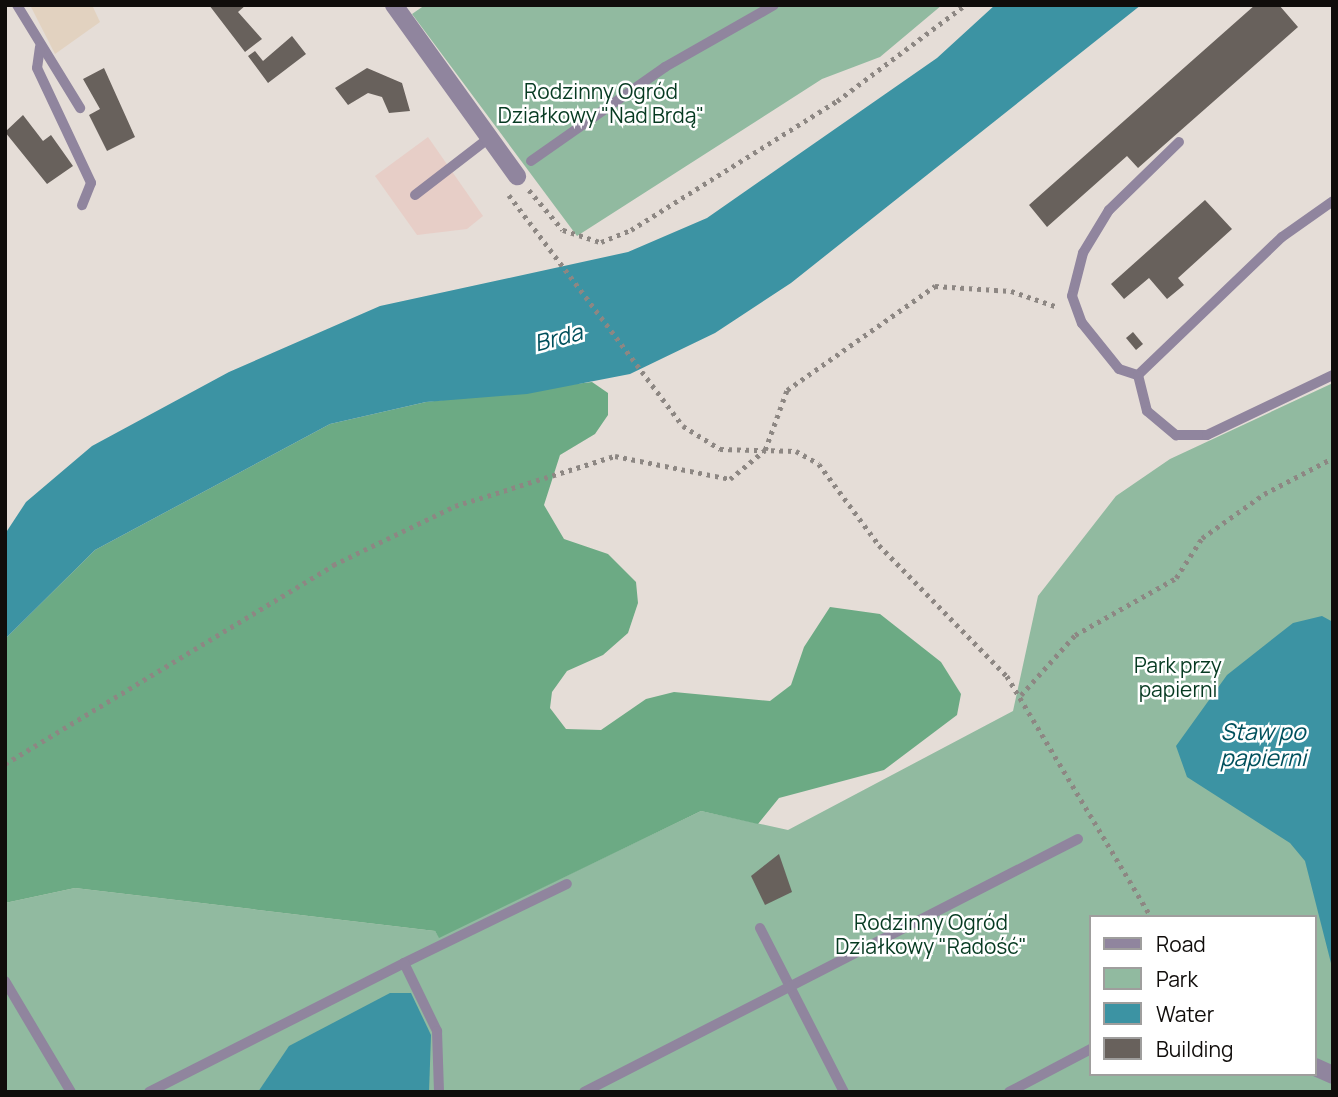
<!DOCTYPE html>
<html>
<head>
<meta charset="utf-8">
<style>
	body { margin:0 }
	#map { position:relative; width:1338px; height:1097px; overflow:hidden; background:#e5ddd7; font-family:Manrope,sans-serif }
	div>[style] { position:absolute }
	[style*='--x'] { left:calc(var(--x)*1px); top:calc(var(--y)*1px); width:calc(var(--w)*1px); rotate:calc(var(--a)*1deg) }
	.commercial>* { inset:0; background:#e2d2c0 }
	.industrial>* { inset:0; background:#e7cec7 }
	.green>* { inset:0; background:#91baa0 }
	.forest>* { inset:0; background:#6caa84 }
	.water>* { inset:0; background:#3c93a3 }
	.building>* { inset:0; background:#68615c }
	.path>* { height:4.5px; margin-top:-2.25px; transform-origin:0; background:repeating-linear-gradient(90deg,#8d8783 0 3.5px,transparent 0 8.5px) }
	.service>* { height:10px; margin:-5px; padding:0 5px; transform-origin:5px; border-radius:5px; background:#90859e }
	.minor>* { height:18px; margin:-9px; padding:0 9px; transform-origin:9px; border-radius:9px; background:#90859e }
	span { translate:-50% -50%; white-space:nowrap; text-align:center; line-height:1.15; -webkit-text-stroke:5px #fff; paint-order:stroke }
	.park-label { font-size:21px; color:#063a21 }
	.water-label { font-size:23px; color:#00505c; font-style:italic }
	.frame { position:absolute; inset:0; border:7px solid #100d0b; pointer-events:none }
	.legend { position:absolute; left:1089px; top:915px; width:228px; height:161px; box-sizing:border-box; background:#fff; border:2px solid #9f9e9d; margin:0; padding:9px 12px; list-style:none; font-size:21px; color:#100d0b }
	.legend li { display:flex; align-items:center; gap:14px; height:35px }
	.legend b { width:35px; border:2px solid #9f9e9d }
</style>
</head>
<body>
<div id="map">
	<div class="commercial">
		<i style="clip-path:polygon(30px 5px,92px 5px,100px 22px,55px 54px)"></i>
	</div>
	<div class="industrial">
		<i style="clip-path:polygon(428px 137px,483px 216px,467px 229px,417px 235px,375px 176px)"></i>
	</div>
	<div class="green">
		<i style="clip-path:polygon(425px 5px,942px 5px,880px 57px,822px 79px,577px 236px,412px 14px)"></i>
		<i style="clip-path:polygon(evenodd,1333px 383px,1333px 1092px,5px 1092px,5px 903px,75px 888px,435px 931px,439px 937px,701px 811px,788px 830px,1013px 711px,1038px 596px,1116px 496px,1170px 459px,1333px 383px,1091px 917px,1315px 917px,1315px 1074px,1091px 1074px,1091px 917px)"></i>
	</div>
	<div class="forest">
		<i style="clip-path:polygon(592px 382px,608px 393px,608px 415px,595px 434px,560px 455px,544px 505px,564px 539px,608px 554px,636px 582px,638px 603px,628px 633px,603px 655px,567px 671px,552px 692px,550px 708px,566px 729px,601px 730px,646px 699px,674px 692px,770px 701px,791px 685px,804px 647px,830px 607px,880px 614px,941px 662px,961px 694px,957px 715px,884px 770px,779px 798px,758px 824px,701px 811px,439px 938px,435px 931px,75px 888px,5px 903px,5px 639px,95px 550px,330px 424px,426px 402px)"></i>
	</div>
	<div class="water">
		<i style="clip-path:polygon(995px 5px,1141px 5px,791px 283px,715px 333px,630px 374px,527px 394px,426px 402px,330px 424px,95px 550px,5px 639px,5px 534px,26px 502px,92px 446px,229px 372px,380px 306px,628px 252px,707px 218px,937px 58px)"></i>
		<i style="clip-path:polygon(1322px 616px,1333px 622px,1333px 971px,1305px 861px,1290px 843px,1187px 777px,1176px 746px,1227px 675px,1293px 623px)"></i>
		<i style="clip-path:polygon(390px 993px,411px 993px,431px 1035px,429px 1092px,258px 1092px,289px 1046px)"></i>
	</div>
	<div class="building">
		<i style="clip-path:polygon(209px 5px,246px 5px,238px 12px,262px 39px,245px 52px)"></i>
		<i style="clip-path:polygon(1255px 5px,1279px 5px,1298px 27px,1138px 168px,1127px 156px,1047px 227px,1029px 205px)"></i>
		<i style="clip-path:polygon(292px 36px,306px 54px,268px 83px,248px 56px,255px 51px,263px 61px)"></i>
		<i style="clip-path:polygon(104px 68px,135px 137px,107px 151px,89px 115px,100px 109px,83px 79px)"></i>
		<i style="clip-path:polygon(367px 68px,402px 83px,410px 111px,389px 113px,382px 97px,368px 93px,348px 105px,335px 88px)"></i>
		<i style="clip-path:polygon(23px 115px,43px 141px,51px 135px,73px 166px,47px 184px,5px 132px)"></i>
		<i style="clip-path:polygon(1205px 200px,1232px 229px,1178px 278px,1184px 285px,1167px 299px,1149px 278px,1124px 299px,1111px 284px)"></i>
		<i style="clip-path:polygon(1133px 332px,1143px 344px,1136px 350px,1126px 338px)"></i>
		<i style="clip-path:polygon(779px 854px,792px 892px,765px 905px,751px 876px)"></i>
	</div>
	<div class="path">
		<i style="--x:529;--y:190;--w:52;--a:49.6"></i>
		<i style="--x:563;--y:230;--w:40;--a:18"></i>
		<i style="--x:601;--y:242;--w:32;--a:-22"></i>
		<i style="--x:631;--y:230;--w:243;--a:-32.1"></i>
		<i style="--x:837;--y:101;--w:160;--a:-36.9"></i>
		<i style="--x:509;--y:195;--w:289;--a:53"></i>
		<i style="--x:683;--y:426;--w:44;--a:31.9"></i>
		<i style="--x:720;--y:449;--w:76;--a:1.5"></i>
		<i style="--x:796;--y:451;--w:26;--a:29"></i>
		<i style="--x:819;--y:464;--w:101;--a:53.5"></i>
		<i style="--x:879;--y:545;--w:183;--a:45.7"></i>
		<i style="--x:1007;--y:676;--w:281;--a:59.1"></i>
		<i style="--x:1021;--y:695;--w:81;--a:-48"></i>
		<i style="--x:1075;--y:635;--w:116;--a:-29.4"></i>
		<i style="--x:1176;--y:578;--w:48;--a:-57"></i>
		<i style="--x:1202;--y:538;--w:76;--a:-35.4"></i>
		<i style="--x:1264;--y:494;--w:78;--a:-27.6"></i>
		<i style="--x:5;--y:764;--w:384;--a:-31.2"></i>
		<i style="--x:333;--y:565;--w:136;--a:-25.8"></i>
		<i style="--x:455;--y:506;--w:168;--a:-17.4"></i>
		<i style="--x:615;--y:456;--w:117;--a:11.3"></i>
		<i style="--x:730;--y:479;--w:45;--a:-39.6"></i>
		<i style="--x:765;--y:450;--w:64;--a:-69.9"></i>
		<i style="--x:787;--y:390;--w:181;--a:-35.1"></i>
		<i style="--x:935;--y:286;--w:76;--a:3.8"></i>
		<i style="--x:1011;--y:291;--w:50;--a:18.8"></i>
	</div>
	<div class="service">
		<i style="--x:17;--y:5;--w:121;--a:58.5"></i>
		<i style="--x:40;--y:47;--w:21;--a:98"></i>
		<i style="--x:37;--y:68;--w:127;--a:64.8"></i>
		<i style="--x:91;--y:183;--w:24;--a:112"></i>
		<i style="--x:1179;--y:142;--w:98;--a:135.8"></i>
		<i style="--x:1109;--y:210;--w:50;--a:121.2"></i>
		<i style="--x:1083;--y:253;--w:44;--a:104.3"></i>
		<i style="--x:1072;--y:296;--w:29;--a:70"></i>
		<i style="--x:1082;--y:323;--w:59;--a:51.2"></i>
		<i style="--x:1119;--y:369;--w:20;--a:18"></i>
		<i style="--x:1138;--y:375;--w:199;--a:-43.8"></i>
		<i style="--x:1282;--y:237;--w:62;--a:-35.2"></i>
		<i style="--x:531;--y:161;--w:164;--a:-35"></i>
		<i style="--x:665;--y:67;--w:125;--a:-29.6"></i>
		<i style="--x:415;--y:195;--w:93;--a:-37.6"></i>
		<i style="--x:1138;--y:375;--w:37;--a:76"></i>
		<i style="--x:1147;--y:411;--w:38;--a:40"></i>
		<i style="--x:1176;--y:435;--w:31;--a:0"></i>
		<i style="--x:1207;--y:435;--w:140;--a:-25.5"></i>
		<i style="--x:760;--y:928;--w:184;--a:62.9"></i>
		<i style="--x:404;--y:963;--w:181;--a:-25.9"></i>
		<i style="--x:5;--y:981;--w:129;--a:59.3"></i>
		<i style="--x:149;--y:1092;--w:286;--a:-26.8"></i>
		<i style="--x:404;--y:963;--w:76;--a:64.1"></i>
		<i style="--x:437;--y:1031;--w:61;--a:88.1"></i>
		<i style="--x:584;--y:1092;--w:555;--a:-27.12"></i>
		<i style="--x:1009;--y:1092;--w:93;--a:-27.7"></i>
	</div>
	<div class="minor">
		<i style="--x:394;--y:5;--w:211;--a:54.3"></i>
		<i style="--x:1315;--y:1067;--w:20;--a:24"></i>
	</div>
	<div class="park-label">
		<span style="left:601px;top:103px">Rodzinny Ogród<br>Działkowy "Nad Brdą"</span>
		<span style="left:1178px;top:677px">Park przy<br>papierni</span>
		<span style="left:931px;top:934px">Rodzinny Ogród<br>Działkowy "Radość"</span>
	</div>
	<div class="water-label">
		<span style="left:558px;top:337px;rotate:-15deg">Brda</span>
		<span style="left:1263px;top:744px">Staw po<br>papierni</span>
	</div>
	<div class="frame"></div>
	<ul class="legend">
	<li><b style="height:9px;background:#90859e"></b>Road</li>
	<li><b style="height:19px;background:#91baa0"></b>Park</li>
	<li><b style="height:19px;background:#3c93a3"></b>Water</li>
	<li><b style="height:19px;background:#68615c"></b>Building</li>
	</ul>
</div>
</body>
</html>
